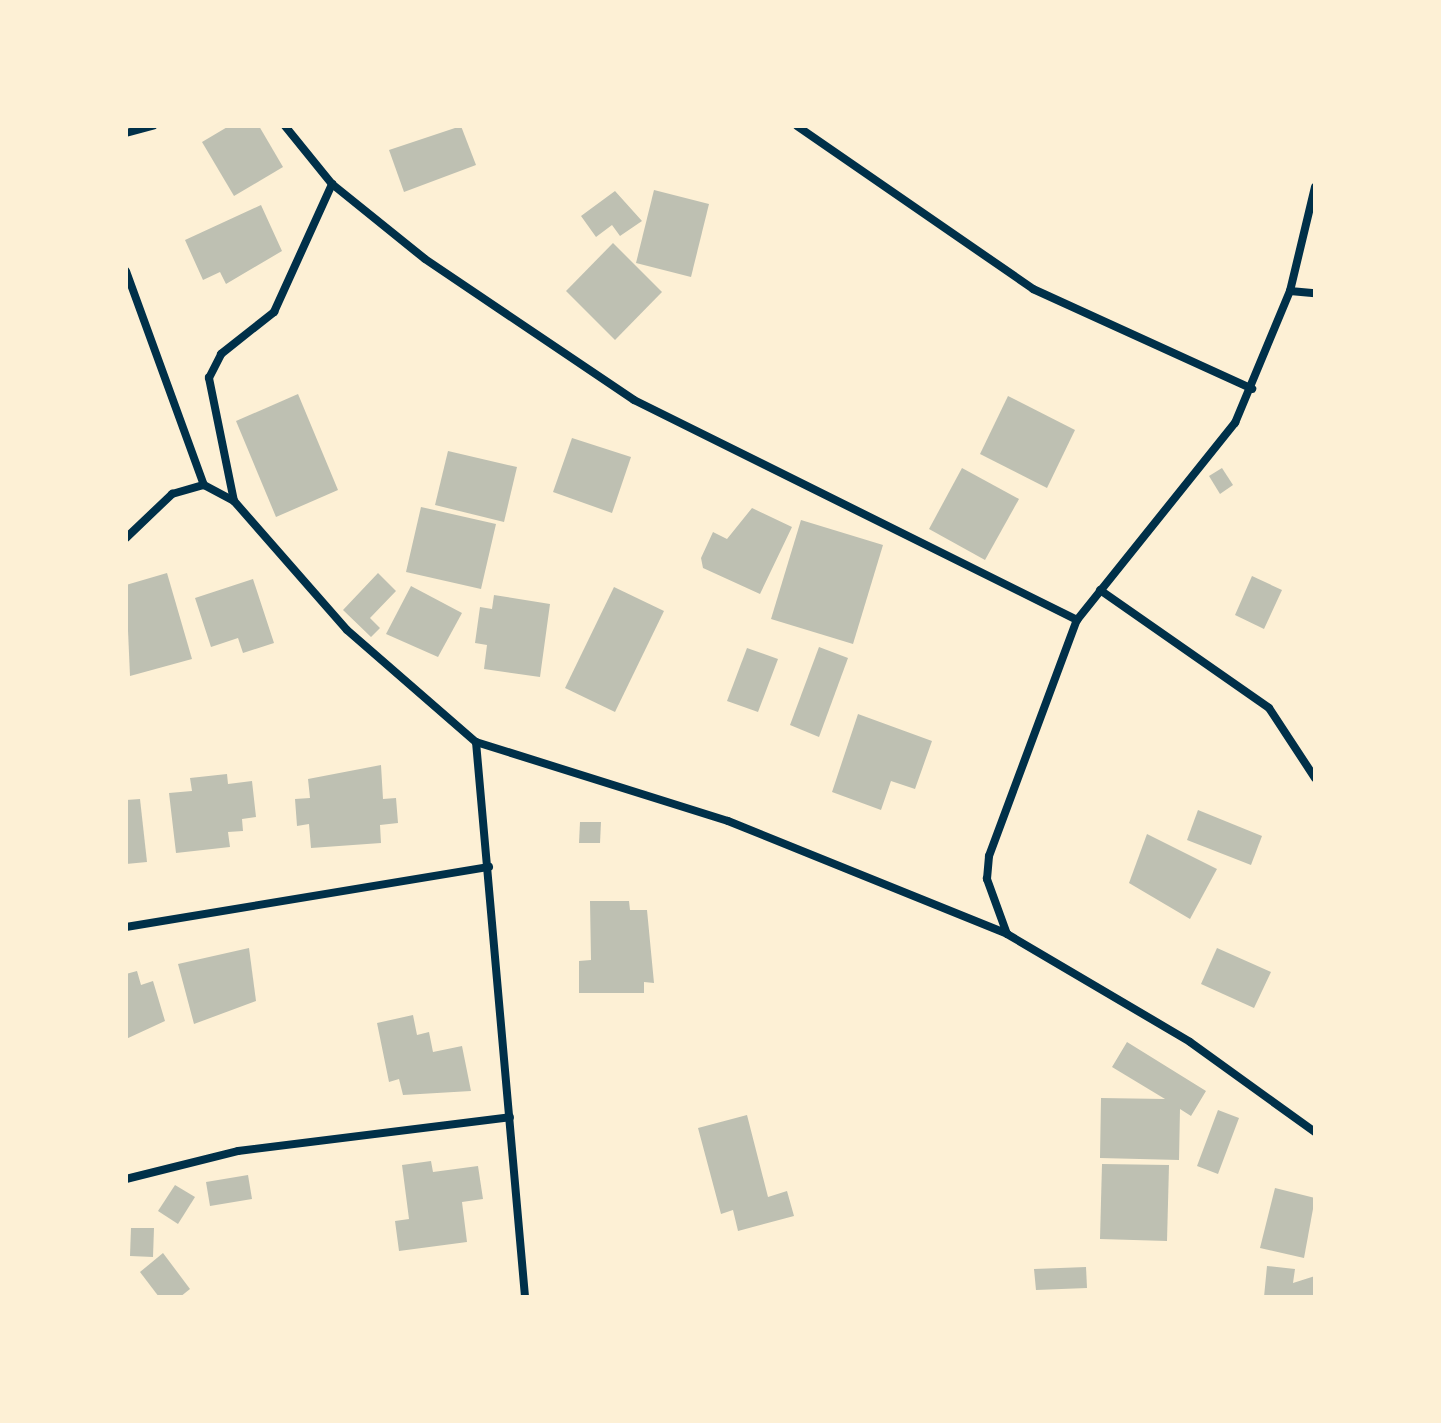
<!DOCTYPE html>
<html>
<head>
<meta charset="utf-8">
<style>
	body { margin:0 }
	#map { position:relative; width:1441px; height:1423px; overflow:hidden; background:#fdf0d5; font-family:Ubuntu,sans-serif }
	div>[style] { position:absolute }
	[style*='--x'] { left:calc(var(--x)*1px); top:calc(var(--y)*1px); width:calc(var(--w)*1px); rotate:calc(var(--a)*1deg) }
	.building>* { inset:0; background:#bec0b2 }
	.minor>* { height:8px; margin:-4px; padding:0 4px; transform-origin:4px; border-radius:4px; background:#003049 }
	span { translate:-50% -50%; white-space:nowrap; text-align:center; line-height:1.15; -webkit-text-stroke:7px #fdf0d5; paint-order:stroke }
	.frame { position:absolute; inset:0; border:128px solid #fdf0d5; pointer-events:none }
</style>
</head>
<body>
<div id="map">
	<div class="building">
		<i style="clip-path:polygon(229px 126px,259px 126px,283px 167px,234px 196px,202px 142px)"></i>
		<i style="clip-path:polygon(461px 126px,476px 165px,404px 192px,389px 150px)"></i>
		<i style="clip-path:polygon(654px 190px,709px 204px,691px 277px,636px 263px)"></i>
		<i style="clip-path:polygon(615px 191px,642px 221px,620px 236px,612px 225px,596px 237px,581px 216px)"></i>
		<i style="clip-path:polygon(261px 205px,282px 251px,226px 284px,220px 272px,203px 280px,185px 240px)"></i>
		<i style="clip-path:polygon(613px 243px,662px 292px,615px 340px,566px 291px)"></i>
		<i style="clip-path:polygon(298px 394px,338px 490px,276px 517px,236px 421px)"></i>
		<i style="clip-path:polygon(1008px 396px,1075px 430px,1047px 488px,980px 454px)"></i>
		<i style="clip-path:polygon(572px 438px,631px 457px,612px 513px,553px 492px)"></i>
		<i style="clip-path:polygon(448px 451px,517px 467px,504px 522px,435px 505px)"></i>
		<i style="clip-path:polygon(962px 468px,1019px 499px,985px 560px,929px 529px)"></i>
		<i style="clip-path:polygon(1222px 468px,1233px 485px,1220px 494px,1209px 476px)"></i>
		<i style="clip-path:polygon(421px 507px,496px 524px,481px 589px,406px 572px)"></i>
		<i style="clip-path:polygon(752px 508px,792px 527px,760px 594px,703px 568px,701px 558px,713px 532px,727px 539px)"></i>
		<i style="clip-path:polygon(801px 520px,883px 545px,853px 644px,771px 619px)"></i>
		<i style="clip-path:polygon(167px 573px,192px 659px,130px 676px,126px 585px)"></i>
		<i style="clip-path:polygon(378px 573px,396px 591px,370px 618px,380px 628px,371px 637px,343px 610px)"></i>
		<i style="clip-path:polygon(1252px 576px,1282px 590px,1264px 629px,1235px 615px)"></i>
		<i style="clip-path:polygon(253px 579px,274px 643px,243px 653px,238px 638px,211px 647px,195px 598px)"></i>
		<i style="clip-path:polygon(411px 586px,462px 613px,438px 657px,386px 634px)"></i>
		<i style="clip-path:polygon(614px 587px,664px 611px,615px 712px,565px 688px)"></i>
		<i style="clip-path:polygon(494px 595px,550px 604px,540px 677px,484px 669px,487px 645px,475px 643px,480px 607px,492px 609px)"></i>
		<i style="clip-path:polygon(819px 647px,848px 658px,819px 737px,790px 725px)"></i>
		<i style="clip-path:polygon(747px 648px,778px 659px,758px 712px,727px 701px)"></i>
		<i style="clip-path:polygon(858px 714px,932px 741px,915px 789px,891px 781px,881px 810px,832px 792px)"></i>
		<i style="clip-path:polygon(381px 765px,383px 799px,396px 798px,398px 823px,380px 825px,381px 843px,311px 848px,309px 824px,297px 826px,295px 799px,310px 798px,308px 779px)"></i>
		<i style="clip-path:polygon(227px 774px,228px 784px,252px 781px,256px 817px,242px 819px,243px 831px,228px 832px,230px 847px,176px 853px,169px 793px,192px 791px,190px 778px)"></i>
		<i style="clip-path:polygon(140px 799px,147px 862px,126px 864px,126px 800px)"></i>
		<i style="clip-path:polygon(1198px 810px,1262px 836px,1251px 865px,1187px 840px)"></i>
		<i style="clip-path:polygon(580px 822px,601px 822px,600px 843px,579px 843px)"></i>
		<i style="clip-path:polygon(1147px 834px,1217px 869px,1190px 919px,1129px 883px)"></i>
		<i style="clip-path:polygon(590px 901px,629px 901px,630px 910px,647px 910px,654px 983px,644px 982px,644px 993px,579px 993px,579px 961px,591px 960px)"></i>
		<i style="clip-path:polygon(249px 948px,256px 1001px,194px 1024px,178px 964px)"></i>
		<i style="clip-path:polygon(1217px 948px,1271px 972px,1254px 1008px,1201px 984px)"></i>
		<i style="clip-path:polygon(137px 971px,141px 985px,153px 981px,165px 1021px,126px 1039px,126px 974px)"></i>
		<i style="clip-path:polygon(413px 1015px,417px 1035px,429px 1032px,433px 1052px,462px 1046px,471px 1091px,403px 1095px,399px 1079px,389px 1082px,377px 1023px)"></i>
		<i style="clip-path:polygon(1127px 1042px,1206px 1091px,1191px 1116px,1180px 1109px,1179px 1160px,1100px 1158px,1101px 1098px,1165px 1099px,1112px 1067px)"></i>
		<i style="clip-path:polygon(1218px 1110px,1239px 1118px,1218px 1174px,1197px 1166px)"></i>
		<i style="clip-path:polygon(747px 1115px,768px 1197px,787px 1191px,794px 1216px,738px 1231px,733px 1210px,721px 1214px,698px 1128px)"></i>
		<i style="clip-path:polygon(431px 1161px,433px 1172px,478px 1166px,483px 1199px,462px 1202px,467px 1242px,399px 1251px,395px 1221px,409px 1219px,402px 1165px)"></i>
		<i style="clip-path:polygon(1102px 1164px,1169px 1165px,1167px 1241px,1100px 1239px)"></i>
		<i style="clip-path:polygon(248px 1175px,252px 1199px,210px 1206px,206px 1182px)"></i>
		<i style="clip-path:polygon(175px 1185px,195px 1197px,178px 1224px,158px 1211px)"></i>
		<i style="clip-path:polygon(1275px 1188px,1315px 1198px,1304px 1258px,1260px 1248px)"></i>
		<i style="clip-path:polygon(131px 1228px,154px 1228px,153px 1257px,130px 1256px)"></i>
		<i style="clip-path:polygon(163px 1253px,190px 1289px,180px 1297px,159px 1297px,140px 1272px)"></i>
		<i style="clip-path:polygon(1267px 1266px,1295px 1269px,1293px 1283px,1315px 1276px,1315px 1297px,1264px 1297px)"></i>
		<i style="clip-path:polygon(1086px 1267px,1087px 1288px,1036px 1290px,1034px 1269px)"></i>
	</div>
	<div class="minor">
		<i style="--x:285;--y:126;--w:75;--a:51"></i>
		<i style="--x:332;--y:184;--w:119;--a:38.9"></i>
		<i style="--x:425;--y:259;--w:252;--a:34"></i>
		<i style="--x:634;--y:400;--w:495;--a:26.4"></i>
		<i style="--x:797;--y:126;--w:287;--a:34.6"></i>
		<i style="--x:1033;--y:289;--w:241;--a:24.5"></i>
		<i style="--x:126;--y:133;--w:28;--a:-15"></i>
		<i style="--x:126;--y:271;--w:228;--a:70"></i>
		<i style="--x:1290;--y:291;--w:25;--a:5"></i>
		<i style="--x:234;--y:501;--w:126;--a:-101.5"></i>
		<i style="--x:209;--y:378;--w:27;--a:-63"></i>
		<i style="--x:221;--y:354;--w:68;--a:-38.4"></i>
		<i style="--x:274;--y:312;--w:141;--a:-65.6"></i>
		<i style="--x:126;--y:538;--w:64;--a:-43.7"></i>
		<i style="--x:172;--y:494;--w:33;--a:-16"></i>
		<i style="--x:204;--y:485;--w:34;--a:28"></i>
		<i style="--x:234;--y:501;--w:171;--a:48.8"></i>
		<i style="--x:347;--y:630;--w:171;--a:41"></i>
		<i style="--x:476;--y:742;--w:264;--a:17.4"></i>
		<i style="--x:728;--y:821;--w:301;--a:22"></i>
		<i style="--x:1007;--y:934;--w:212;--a:30.5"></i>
		<i style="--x:1190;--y:1042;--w:154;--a:35.8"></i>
		<i style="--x:1100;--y:590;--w:206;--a:34.9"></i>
		<i style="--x:1269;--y:708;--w:84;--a:56.7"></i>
		<i style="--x:476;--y:742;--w:557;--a:84.95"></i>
		<i style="--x:126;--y:927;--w:368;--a:-9.4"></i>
		<i style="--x:1007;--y:934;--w:59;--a:-110"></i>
		<i style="--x:987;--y:879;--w:23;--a:-85"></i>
		<i style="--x:989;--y:856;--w:252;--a:-69.6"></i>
		<i style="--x:1077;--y:620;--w:253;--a:-51.3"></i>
		<i style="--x:1235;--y:423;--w:143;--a:-67.4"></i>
		<i style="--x:1290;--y:291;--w:107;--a:-76.5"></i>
		<i style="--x:126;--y:1179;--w:115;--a:-14"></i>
		<i style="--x:238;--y:1151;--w:274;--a:-7.1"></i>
	</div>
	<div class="frame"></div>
</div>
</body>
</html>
